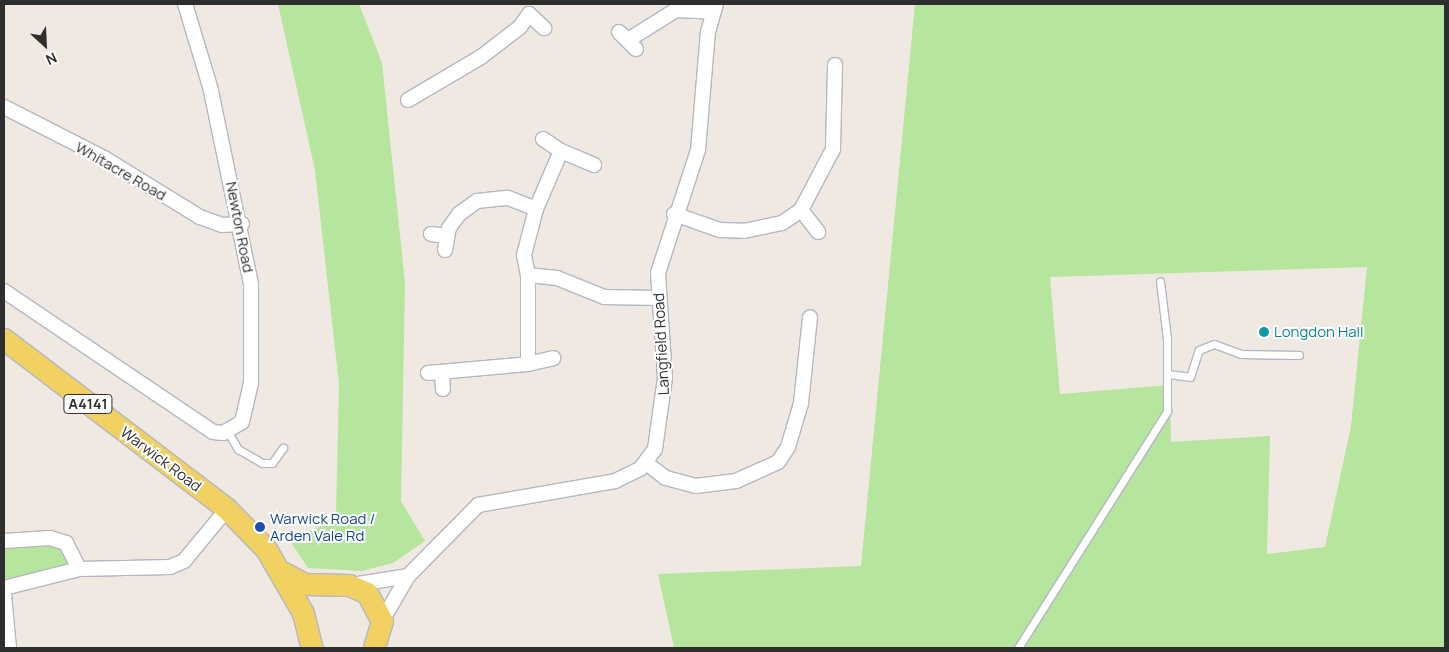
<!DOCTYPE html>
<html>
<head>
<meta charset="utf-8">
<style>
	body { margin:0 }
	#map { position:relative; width:1449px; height:652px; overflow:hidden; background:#efe9e1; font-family:Manrope,sans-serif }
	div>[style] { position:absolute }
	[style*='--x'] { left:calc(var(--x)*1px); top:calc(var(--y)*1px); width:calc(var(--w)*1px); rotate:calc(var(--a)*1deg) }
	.green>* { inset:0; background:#b6e59e }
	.roads { filter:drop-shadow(1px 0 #b4b7c1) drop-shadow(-1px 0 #b4b7c1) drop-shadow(0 1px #b4b7c1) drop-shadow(0 -1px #b4b7c1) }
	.service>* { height:7px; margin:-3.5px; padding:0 3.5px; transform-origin:3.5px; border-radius:3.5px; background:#fff }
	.minor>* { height:14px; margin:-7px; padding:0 7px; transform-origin:7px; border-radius:7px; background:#fff }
	.primary>* { height:21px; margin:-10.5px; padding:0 10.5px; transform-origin:10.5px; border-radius:10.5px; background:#f2d163 }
	.dots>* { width:14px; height:14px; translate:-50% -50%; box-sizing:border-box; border:2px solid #fff; border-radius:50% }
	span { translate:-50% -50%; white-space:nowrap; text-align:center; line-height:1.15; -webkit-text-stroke:4px #fff; paint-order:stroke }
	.shield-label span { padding:1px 4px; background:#fff; border:1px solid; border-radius:4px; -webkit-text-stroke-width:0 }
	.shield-label { font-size:14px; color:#2e2e2e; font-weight:700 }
	.street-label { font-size:15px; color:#2e2e2e }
	.culture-label { font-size:15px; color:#0d838f }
	.left { translate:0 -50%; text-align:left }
	.transit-label { font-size:15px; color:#164399 }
	.frame { position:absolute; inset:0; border:5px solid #2e2e2e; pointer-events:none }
	.north { position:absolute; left:20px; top:20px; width:50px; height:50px; -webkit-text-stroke:4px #fff; paint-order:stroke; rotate:155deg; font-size:14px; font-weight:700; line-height:20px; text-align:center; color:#2e2e2e }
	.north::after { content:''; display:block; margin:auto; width:18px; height:22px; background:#2e2e2e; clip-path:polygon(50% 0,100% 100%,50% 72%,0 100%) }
</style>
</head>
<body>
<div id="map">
	<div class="green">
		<i style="clip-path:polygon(278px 4px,359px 4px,382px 63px,405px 283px,401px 501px,425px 541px,393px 563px,362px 571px,308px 568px,290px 541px,336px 519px,339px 384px,315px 170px)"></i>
		<i style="clip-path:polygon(evenodd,915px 4px,1445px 4px,1445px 648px,674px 648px,658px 574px,861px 566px,915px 4px,1367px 267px,1351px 426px,1325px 547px,1267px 554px,1270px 436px,1171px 442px,1170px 385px,1060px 394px,1050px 277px,1367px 267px)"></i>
		<i style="clip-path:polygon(57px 544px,67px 550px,71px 566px,4px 583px,4px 547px)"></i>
	</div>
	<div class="roads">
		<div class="service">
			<i style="--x:1167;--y:374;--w:23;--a:7"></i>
			<i style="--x:1190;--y:377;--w:28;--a:-72"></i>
			<i style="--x:1199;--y:350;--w:16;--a:-22"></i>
			<i style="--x:1214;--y:344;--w:29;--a:20"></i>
			<i style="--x:1241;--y:354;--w:58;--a:1"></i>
			<i style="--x:228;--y:432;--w:20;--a:60"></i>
			<i style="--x:238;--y:449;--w:28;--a:30"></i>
			<i style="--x:262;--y:463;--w:10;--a:0"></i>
			<i style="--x:272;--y:463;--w:19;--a:-54"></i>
			<i style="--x:1018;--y:648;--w:280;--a:-57.8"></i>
			<i style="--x:1167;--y:411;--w:72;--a:-90"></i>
			<i style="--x:1167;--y:339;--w:58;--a:-96.9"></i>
		</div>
		<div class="minor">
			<i style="--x:619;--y:32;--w:24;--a:45"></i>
			<i style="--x:628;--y:40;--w:57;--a:-32"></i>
			<i style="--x:676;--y:10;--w:36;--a:3"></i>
			<i style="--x:408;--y:100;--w:85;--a:-30.5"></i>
			<i style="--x:481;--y:57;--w:49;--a:-37.6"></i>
			<i style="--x:520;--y:27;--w:16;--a:-55"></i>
			<i style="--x:529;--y:14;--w:21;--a:43"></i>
			<i style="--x:4;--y:107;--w:112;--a:27"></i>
			<i style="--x:104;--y:158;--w:113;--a:31.6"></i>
			<i style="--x:200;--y:217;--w:23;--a:20"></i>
			<i style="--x:222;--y:225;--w:20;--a:-3"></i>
			<i style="--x:543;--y:139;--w:22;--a:34"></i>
			<i style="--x:536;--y:209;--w:63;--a:-66.7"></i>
			<i style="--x:561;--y:151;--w:36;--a:23"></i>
			<i style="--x:801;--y:210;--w:28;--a:52"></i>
			<i style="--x:674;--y:214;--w:49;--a:19.2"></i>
			<i style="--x:720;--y:230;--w:24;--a:2"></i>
			<i style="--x:744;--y:231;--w:39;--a:-12"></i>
			<i style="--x:782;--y:223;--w:23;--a:-34"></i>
			<i style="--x:801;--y:210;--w:69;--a:-62.3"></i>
			<i style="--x:833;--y:149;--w:84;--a:-88.6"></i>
			<i style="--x:431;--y:234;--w:16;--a:7"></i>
			<i style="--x:445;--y:250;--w:22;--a:-80"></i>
			<i style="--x:449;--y:228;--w:17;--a:-54"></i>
			<i style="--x:459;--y:214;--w:22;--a:-36"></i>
			<i style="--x:477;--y:201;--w:31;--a:-6"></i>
			<i style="--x:508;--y:198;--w:30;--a:21"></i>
			<i style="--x:536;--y:209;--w:48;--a:104.6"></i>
			<i style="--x:524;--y:255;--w:20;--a:79"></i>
			<i style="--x:4;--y:291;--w:252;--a:34"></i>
			<i style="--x:213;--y:432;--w:10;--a:6"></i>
			<i style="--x:223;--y:433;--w:22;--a:-30"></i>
			<i style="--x:242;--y:422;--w:40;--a:-77"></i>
			<i style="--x:251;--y:383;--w:99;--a:-90"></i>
			<i style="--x:251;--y:284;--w:198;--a:-101.7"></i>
			<i style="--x:211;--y:90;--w:90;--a:-106.8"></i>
			<i style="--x:528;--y:364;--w:26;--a:-13"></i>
			<i style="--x:442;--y:372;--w:17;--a:87"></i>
			<i style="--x:428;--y:373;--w:100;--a:-5.1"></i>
			<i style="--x:528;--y:364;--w:89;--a:-90"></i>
			<i style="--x:528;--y:275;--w:29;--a:6"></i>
			<i style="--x:557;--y:278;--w:51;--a:22"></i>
			<i style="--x:604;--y:297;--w:53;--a:1.1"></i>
			<i style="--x:646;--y:463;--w:25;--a:37"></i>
			<i style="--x:666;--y:478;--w:31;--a:15"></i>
			<i style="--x:696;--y:486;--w:40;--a:-7.1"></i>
			<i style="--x:736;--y:481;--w:46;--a:-24.3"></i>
			<i style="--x:778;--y:462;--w:18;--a:-56"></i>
			<i style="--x:788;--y:447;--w:46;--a:-73.5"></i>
			<i style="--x:801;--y:403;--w:86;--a:-84"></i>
			<i style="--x:4;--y:541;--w:46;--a:-3.7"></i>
			<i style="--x:50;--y:538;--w:17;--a:17"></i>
			<i style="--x:66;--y:543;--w:29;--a:63"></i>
			<i style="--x:352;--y:585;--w:57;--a:-9.1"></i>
			<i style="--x:4;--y:588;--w:77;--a:-14.2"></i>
			<i style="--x:79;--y:569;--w:91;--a:-1.3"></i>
			<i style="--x:170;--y:567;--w:15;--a:-23"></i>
			<i style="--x:184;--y:561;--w:67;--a:-50.4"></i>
			<i style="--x:4;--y:595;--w:53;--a:84.6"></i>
			<i style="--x:382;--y:621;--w:52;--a:-60"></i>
			<i style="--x:408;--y:576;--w:100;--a:-45.4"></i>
			<i style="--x:478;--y:505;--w:139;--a:-9.9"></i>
			<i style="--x:615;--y:481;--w:28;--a:-26"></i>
			<i style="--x:640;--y:469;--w:25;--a:-53"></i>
			<i style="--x:655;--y:449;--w:72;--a:-82"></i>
			<i style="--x:665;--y:378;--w:105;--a:-93.8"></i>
			<i style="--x:658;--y:273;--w:129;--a:-72"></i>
			<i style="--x:698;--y:150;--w:118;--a:-85.2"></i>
			<i style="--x:708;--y:32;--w:29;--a:-74"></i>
		</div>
		<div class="primary">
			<i style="--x:4;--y:339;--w:280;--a:37.3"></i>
			<i style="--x:227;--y:509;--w:56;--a:45.7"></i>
			<i style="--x:266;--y:549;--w:74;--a:60"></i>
			<i style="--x:303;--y:613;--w:36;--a:76"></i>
			<i style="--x:284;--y:573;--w:24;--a:28"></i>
			<i style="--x:305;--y:584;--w:44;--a:1.3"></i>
			<i style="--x:349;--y:585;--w:20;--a:24"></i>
			<i style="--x:367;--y:593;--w:32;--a:62"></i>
			<i style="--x:382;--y:621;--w:28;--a:107"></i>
		</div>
	</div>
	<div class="dots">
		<i style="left:1264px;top:332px;background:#0f9aa8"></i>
		<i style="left:260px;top:527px;background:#1a4fb4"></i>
	</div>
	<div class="shield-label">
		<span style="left:88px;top:404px">A4141</span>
	</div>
	<div class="street-label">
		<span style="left:121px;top:171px;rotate:30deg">Whitacre Road</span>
		<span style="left:240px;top:227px;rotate:79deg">Newton Road</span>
		<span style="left:661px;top:344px;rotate:-93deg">Langfield Road</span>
		<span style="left:161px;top:459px;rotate:37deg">Warwick Road</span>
	</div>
	<div class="culture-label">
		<span class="left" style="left:1274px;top:332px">Longdon Hall</span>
	</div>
	<div class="transit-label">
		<span class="left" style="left:270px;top:527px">Warwick Road /<br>Arden Vale Rd</span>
	</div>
	<div class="frame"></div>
	<div class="north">N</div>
</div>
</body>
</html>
